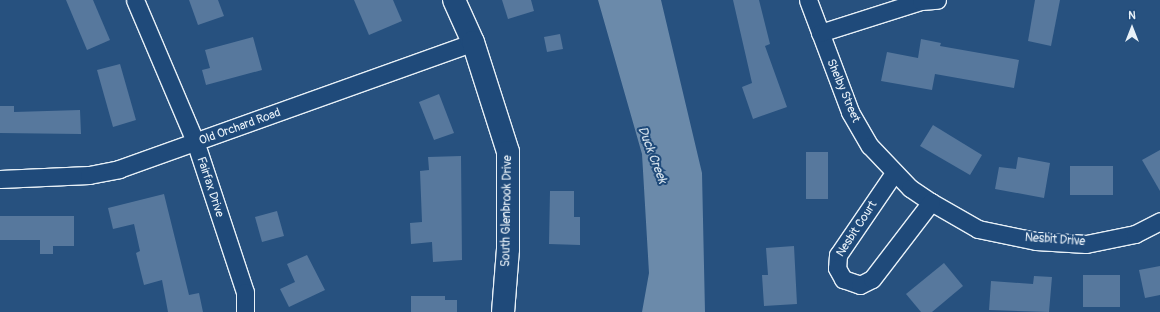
<!DOCTYPE html>
<html>
<head>
<meta charset="utf-8">
<style>
	body { margin:0 }
	#map { position:relative; width:1160px; height:312px; overflow:hidden; background:#27517f; font-family:Pangolin,sans-serif }
	div>[style] { position:absolute }
	[style*='--x'] { left:calc(var(--x)*1px); top:calc(var(--y)*1px); width:calc(var(--w)*1px); rotate:calc(var(--a)*1deg) }
	.water>* { inset:0; background:#6b8aaa }
	.building>* { inset:0; background:#57789d }
	.roads { filter:drop-shadow(1px 0 #e8f1f8) drop-shadow(-1px 0 #e8f1f8) drop-shadow(0 1px #e8f1f8) drop-shadow(0 -1px #e8f1f8) }
	.minor>* { height:17px; margin:-8.5px; padding:0 8.5px; transform-origin:8.5px; border-radius:8.5px; background:#1f4a7a }
	.tertiary>* { height:22px; margin:-11px; padding:0 11px; transform-origin:11px; border-radius:11px; background:#1f4a7a }
	span { translate:-50% -50%; white-space:nowrap; text-align:center; line-height:1.15; -webkit-text-stroke:4px #1f4a7a; paint-order:stroke }
	.street-label { font-size:12px; color:#e8f1f8 }
	.water-label { font-size:13px; color:#d5e2ec; font-style:italic }
	.north { position:absolute; left:1112px; top:8px; width:40px; height:40px; -webkit-text-stroke:3px #1f4a7a; paint-order:stroke; rotate:0deg; font-size:11px; font-weight:700; line-height:16px; text-align:center; color:#e8f1f8 }
	.north::after { content:''; display:block; margin:auto; width:14px; height:18px; background:#e8f1f8; clip-path:polygon(50% 0,100% 100%,50% 72%,0 100%) }
</style>
</head>
<body>
<div id="map">
	<div class="water">
		<i style="clip-path:polygon(598px 0,661px 0,702px 173px,705px 312px,642px 312px,649px 273px,642px 154px)"></i>
	</div>
	<div class="building">
		<i style="clip-path:polygon(66px 0,93px 0,110px 40px,87px 50px)"></i>
		<i style="clip-path:polygon(189px 0,218px 0,224px 16px,198px 25px)"></i>
		<i style="clip-path:polygon(354px 0,393px 0,402px 21px,369px 35px)"></i>
		<i style="clip-path:polygon(502px 0,531px 0,534px 11px,508px 19px)"></i>
		<i style="clip-path:polygon(733px 0,759px 0,770px 44px,765px 46px,787px 107px,753px 119px,742px 87px,752px 83px)"></i>
		<i style="clip-path:polygon(1035px 0,1060px 0,1051px 46px,1028px 41px)"></i>
		<i style="clip-path:polygon(560px 34px,563px 49px,547px 52px,544px 37px)"></i>
		<i style="clip-path:polygon(253px 37px,262px 70px,206px 85px,202px 70px,210px 68px,205px 50px)"></i>
		<i style="clip-path:polygon(921px 39px,941px 43px,940px 46px,1019px 60px,1014px 88px,935px 74px,932px 90px,881px 81px,887px 52px,918px 58px)"></i>
		<i style="clip-path:polygon(120px 64px,136px 120px,113px 127px,97px 70px)"></i>
		<i style="clip-path:polygon(439px 94px,454px 133px,434px 140px,419px 102px)"></i>
		<i style="clip-path:polygon(0 106px,14px 106px,14px 112px,80px 110px,81px 134px,0 133px)"></i>
		<i style="clip-path:polygon(933px 125px,982px 155px,970px 175px,920px 146px)"></i>
		<i style="clip-path:polygon(1160px 150px,1160px 191px,1142px 160px)"></i>
		<i style="clip-path:polygon(806px 152px,828px 152px,828px 199px,806px 199px)"></i>
		<i style="clip-path:polygon(461px 156px,462px 260px,433px 262px,432px 242px,411px 244px,410px 223px,422px 222px,420px 171px,429px 170px,428px 157px)"></i>
		<i style="clip-path:polygon(1018px 157px,1050px 163px,1044px 198px,995px 189px,999px 167px,1016px 169px)"></i>
		<i style="clip-path:polygon(1070px 166px,1113px 166px,1113px 195px,1070px 195px)"></i>
		<i style="clip-path:polygon(550px 191px,574px 191px,574px 217px,580px 217px,580px 245px,549px 244px)"></i>
		<i style="clip-path:polygon(164px 194px,189px 295px,199px 293px,203px 312px,168px 312px,162px 280px,144px 285px,136px 253px,140px 251px,134px 224px,113px 229px,108px 208px)"></i>
		<i style="clip-path:polygon(277px 211px,284px 236px,262px 242px,255px 217px)"></i>
		<i style="clip-path:polygon(0 216px,74px 216px,74px 246px,53px 246px,53px 254px,40px 254px,40px 240px,0 240px)"></i>
		<i style="clip-path:polygon(794px 246px,797px 304px,764px 306px,762px 275px,768px 275px,766px 248px)"></i>
		<i style="clip-path:polygon(307px 255px,325px 290px,289px 307px,280px 289px,295px 282px,287px 264px)"></i>
		<i style="clip-path:polygon(944px 263px,963px 286px,932px 312px,921px 312px,906px 294px)"></i>
		<i style="clip-path:polygon(1160px 266px,1160px 295px,1145px 298px,1139px 270px)"></i>
		<i style="clip-path:polygon(1083px 275px,1120px 275px,1120px 307px,1083px 307px)"></i>
		<i style="clip-path:polygon(1034px 276px,1052px 277px,1049px 312px,989px 310px,991px 281px,1033px 284px)"></i>
		<i style="clip-path:polygon(411px 296px,445px 296px,445px 300px,457px 300px,457px 312px,411px 312px)"></i>
	</div>
	<div class="roads">
		<div class="minor">
			<i style="--x:135;--y:0;--w:156;--a:67"></i>
			<i style="--x:196;--y:144;--w:156;--a:71.7"></i>
			<i style="--x:245;--y:292;--w:20;--a:90"></i>
			<i style="--x:808;--y:0;--w:120;--a:69.4"></i>
			<i style="--x:850;--y:112;--w:39;--a:60"></i>
			<i style="--x:870;--y:146;--w:58;--a:46.4"></i>
			<i style="--x:910;--y:188;--w:25;--a:34"></i>
			<i style="--x:931;--y:202;--w:54;--a:29.9"></i>
			<i style="--x:978;--y:229;--w:59;--a:11.7"></i>
			<i style="--x:1036;--y:241;--w:50;--a:3.4"></i>
			<i style="--x:1086;--y:244;--w:50;--a:-11.5"></i>
			<i style="--x:1135;--y:234;--w:28;--a:-27"></i>
			<i style="--x:820;--y:33;--w:106;--a:-17.6"></i>
			<i style="--x:921;--y:1;--w:16;--a:-4"></i>
			<i style="--x:894;--y:173;--w:99;--a:124.3"></i>
			<i style="--x:838;--y:255;--w:13;--a:94"></i>
			<i style="--x:837;--y:268;--w:13;--a:61"></i>
			<i style="--x:843;--y:279;--w:18;--a:19"></i>
			<i style="--x:860;--y:285;--w:13;--a:-27"></i>
			<i style="--x:872;--y:279;--w:97;--a:-52.5"></i>
			<i style="--x:0;--y:179;--w:89;--a:-2.6"></i>
			<i style="--x:89;--y:175;--w:31;--a:-11"></i>
			<i style="--x:119;--y:169;--w:376;--a:-19.7"></i>
		</div>
		<div class="tertiary">
			<i style="--x:454;--y:0;--w:46;--a:65.7"></i>
			<i style="--x:473;--y:42;--w:115;--a:72.3"></i>
			<i style="--x:508;--y:152;--w:97;--a:90"></i>
			<i style="--x:508;--y:249;--w:63;--a:94.5"></i>
		</div>
	</div>
	<div class="street-label">
		<span style="left:843px;top:91px;rotate:67deg">Shelby Street</span>
		<span style="left:240px;top:127px;rotate:-20deg">Old Orchard Road</span>
		<span style="left:210px;top:187px;rotate:72deg">Fairfax Drive</span>
		<span style="left:507px;top:211px;rotate:-89deg">South Glenbrook Drive</span>
		<span style="left:857px;top:229px;rotate:-57deg">Nesbit Court</span>
		<span style="left:1055px;top:240px;rotate:4deg">Nesbit Drive</span>
	</div>
	<div class="water-label">
		<span style="left:652px;top:155px;rotate:69deg">Duck Creek</span>
	</div>
	<div class="north">N</div>
</div>
</body>
</html>
